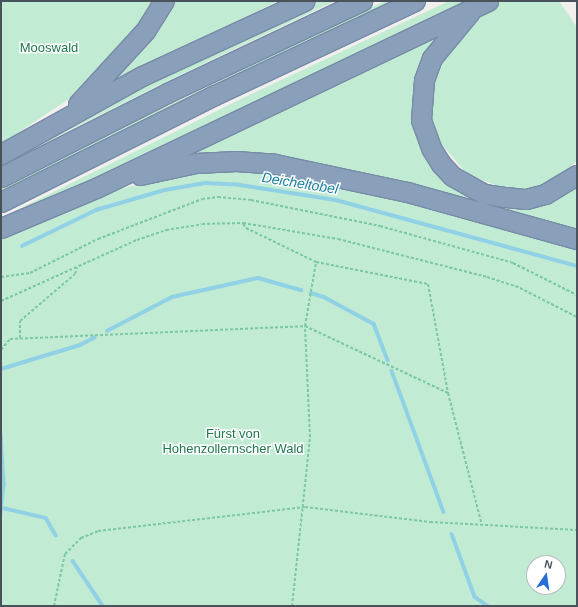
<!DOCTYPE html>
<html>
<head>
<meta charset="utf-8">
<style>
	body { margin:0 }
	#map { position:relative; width:578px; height:607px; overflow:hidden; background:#f2efef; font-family:Arial,sans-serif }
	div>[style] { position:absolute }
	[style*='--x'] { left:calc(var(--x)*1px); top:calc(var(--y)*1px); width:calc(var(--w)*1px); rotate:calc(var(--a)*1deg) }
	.green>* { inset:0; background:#c1ecd3 }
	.stream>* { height:3.5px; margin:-1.75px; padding:0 1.75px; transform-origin:1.75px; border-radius:1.75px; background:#91d1e6 }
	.path>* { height:2px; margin-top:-1px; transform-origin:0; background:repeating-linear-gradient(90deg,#7bc7a4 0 3px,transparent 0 5px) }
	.roads { filter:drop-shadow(1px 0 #768ba6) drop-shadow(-1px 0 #768ba6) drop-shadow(0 1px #768ba6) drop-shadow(0 -1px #768ba6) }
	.highway>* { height:19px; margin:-9.5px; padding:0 9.5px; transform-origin:9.5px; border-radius:9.5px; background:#8aa0ba }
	span { translate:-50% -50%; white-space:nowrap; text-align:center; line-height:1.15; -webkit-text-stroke:3px #fff; paint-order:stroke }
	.park-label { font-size:13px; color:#1e784e }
	.water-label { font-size:14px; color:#177fa0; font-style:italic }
	.frame { position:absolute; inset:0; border:2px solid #49525b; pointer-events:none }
	.north { position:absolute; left:526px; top:555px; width:40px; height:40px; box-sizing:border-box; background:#fff; border:1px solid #b6babd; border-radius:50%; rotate:13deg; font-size:11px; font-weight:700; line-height:16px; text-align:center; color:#49525b }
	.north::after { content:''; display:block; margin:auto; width:14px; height:18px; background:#266dd5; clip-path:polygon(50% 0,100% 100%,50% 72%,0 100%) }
</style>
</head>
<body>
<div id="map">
	<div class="green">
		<i style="clip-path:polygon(1px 1px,158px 1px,145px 23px,75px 95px,1px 144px)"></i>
		<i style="clip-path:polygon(173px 1px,278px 1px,109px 83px,131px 61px)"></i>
		<i style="clip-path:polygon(335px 1px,159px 85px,1px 165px,1px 161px,67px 123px,313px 2px)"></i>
		<i style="clip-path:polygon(385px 1px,402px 1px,1px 197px,1px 188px,31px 172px)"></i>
		<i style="clip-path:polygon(449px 1px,471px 1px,92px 180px,1px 218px,249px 95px)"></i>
		<i style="clip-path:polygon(504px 1px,559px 1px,577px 27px,577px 160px,567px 171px,542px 185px,530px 188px,503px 188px,467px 174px,439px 141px,429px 110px,435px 69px,475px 15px)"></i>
		<i style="clip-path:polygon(443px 29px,426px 54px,416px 80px,414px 111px,447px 178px,547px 200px,577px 185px,577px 232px,334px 168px,165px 162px)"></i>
		<i style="clip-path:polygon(evenodd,232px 170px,295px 177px,381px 195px,577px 246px,577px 606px,1px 606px,1px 236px,113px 191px,174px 175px,232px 170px,534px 563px,558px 563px,558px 587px,534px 587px,534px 563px)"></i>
	</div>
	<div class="stream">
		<i style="--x:22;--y:246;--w:82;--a:-25.9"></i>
		<i style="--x:96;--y:210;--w:72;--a:-16.2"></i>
		<i style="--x:165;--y:190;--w:42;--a:-9.7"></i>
		<i style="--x:206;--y:183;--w:34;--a:3"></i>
		<i style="--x:240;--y:185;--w:97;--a:8.9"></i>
		<i style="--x:336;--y:200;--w:250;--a:15.3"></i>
		<i style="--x:311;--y:293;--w:14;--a:17"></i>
		<i style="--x:324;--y:297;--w:57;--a:28.4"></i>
		<i style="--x:374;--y:324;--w:39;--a:69"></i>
		<i style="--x:107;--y:331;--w:73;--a:-27.6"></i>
		<i style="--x:172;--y:297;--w:88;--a:-12.5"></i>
		<i style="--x:258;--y:278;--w:45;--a:15.6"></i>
		<i style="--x:1;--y:369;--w:83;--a:-16.9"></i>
		<i style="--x:80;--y:345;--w:16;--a:-27"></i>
		<i style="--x:392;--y:371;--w:150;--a:69.8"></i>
		<i style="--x:1;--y:435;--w:49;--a:86.5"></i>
		<i style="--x:4;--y:484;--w:31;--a:96"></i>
		<i style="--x:3;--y:508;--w:44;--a:13.1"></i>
		<i style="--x:46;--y:518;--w:20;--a:60"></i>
		<i style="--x:452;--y:534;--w:67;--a:69.9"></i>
		<i style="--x:475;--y:597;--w:16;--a:35"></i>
		<i style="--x:73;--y:561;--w:54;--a:56.3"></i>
	</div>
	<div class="path">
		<i style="--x:243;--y:224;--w:5;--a:53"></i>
		<i style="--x:246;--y:228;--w:78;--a:25.9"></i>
		<i style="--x:1;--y:277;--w:29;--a:-8"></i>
		<i style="--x:30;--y:273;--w:76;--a:-26.6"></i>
		<i style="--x:98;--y:239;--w:111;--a:-21"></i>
		<i style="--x:202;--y:199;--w:16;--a:-7"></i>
		<i style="--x:218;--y:197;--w:33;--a:5"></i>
		<i style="--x:251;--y:200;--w:132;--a:11.4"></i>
		<i style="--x:380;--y:226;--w:138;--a:15.5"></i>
		<i style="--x:513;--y:263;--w:72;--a:26.6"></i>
		<i style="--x:1;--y:301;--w:149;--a:-24.2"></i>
		<i style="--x:137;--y:240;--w:31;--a:-19"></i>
		<i style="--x:166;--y:230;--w:36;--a:-9"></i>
		<i style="--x:202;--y:224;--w:41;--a:-1.4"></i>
		<i style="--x:243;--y:223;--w:96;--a:9.6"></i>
		<i style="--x:338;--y:239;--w:154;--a:14.3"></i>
		<i style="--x:487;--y:277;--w:35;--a:18"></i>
		<i style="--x:520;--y:288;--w:64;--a:27"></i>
		<i style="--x:20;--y:338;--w:17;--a:-90"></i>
		<i style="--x:20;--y:321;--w:72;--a:-40.5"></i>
		<i style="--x:75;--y:274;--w:7;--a:-74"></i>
		<i style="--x:1;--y:350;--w:14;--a:-51"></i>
		<i style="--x:10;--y:339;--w:295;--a:-2.5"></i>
		<i style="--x:305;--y:326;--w:158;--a:25.1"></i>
		<i style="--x:54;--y:606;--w:53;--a:-78.1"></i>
		<i style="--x:65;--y:554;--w:23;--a:-45"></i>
		<i style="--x:81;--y:538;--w:18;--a:-22"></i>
		<i style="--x:98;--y:531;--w:208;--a:-6.6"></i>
		<i style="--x:305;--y:507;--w:126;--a:6.8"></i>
		<i style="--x:430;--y:522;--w:147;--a:3.1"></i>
		<i style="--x:292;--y:606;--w:170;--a:-83.9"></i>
		<i style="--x:310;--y:437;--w:111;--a:-92.6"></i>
		<i style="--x:305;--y:326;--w:65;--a:-80.2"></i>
		<i style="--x:316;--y:262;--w:114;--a:11.1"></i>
		<i style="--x:428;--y:284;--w:111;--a:79.6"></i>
		<i style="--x:448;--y:393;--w:136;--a:75.6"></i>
	</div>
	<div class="roads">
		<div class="highway">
			<i style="--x:470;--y:12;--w:60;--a:129.6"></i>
			<i style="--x:432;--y:58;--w:23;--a:110"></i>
			<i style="--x:424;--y:80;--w:40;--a:94.3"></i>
			<i style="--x:421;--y:120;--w:30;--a:70"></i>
			<i style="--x:431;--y:148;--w:19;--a:58"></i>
			<i style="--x:441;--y:164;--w:16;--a:47"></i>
			<i style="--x:452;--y:176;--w:37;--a:29"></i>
			<i style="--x:484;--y:194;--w:22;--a:8"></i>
			<i style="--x:506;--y:197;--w:20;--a:6"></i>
			<i style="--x:526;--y:199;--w:20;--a:-15"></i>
			<i style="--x:545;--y:194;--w:37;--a:-31"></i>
			<i style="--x:78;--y:104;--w:99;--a:-47.5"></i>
			<i style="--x:145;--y:31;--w:36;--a:-58"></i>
			<i style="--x:1;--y:154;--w:161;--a:-29"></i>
			<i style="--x:142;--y:76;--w:179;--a:-24.8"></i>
			<i style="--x:140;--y:175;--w:57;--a:-12.1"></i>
			<i style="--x:196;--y:163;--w:40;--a:-2.9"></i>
			<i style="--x:236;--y:161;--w:39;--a:4"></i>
			<i style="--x:275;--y:164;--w:135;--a:12"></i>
			<i style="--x:407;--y:192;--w:176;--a:15.5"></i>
			<i style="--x:1;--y:177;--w:186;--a:-26.8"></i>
			<i style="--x:167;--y:93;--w:216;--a:-25.3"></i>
			<i style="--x:1;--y:202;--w:239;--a:-26.6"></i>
			<i style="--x:215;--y:95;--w:221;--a:-25.2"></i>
			<i style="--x:1;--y:228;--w:105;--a:-22.9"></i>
			<i style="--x:98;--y:187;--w:432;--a:-25.5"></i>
		</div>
	</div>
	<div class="park-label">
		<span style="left:49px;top:48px">Mooswald</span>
		<span style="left:233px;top:442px">Fürst von<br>Hohenzollernscher Wald</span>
	</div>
	<div class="water-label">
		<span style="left:300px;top:183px;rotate:9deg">Deicheltobel</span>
	</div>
	<div class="frame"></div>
	<div class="north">N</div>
</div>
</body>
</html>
